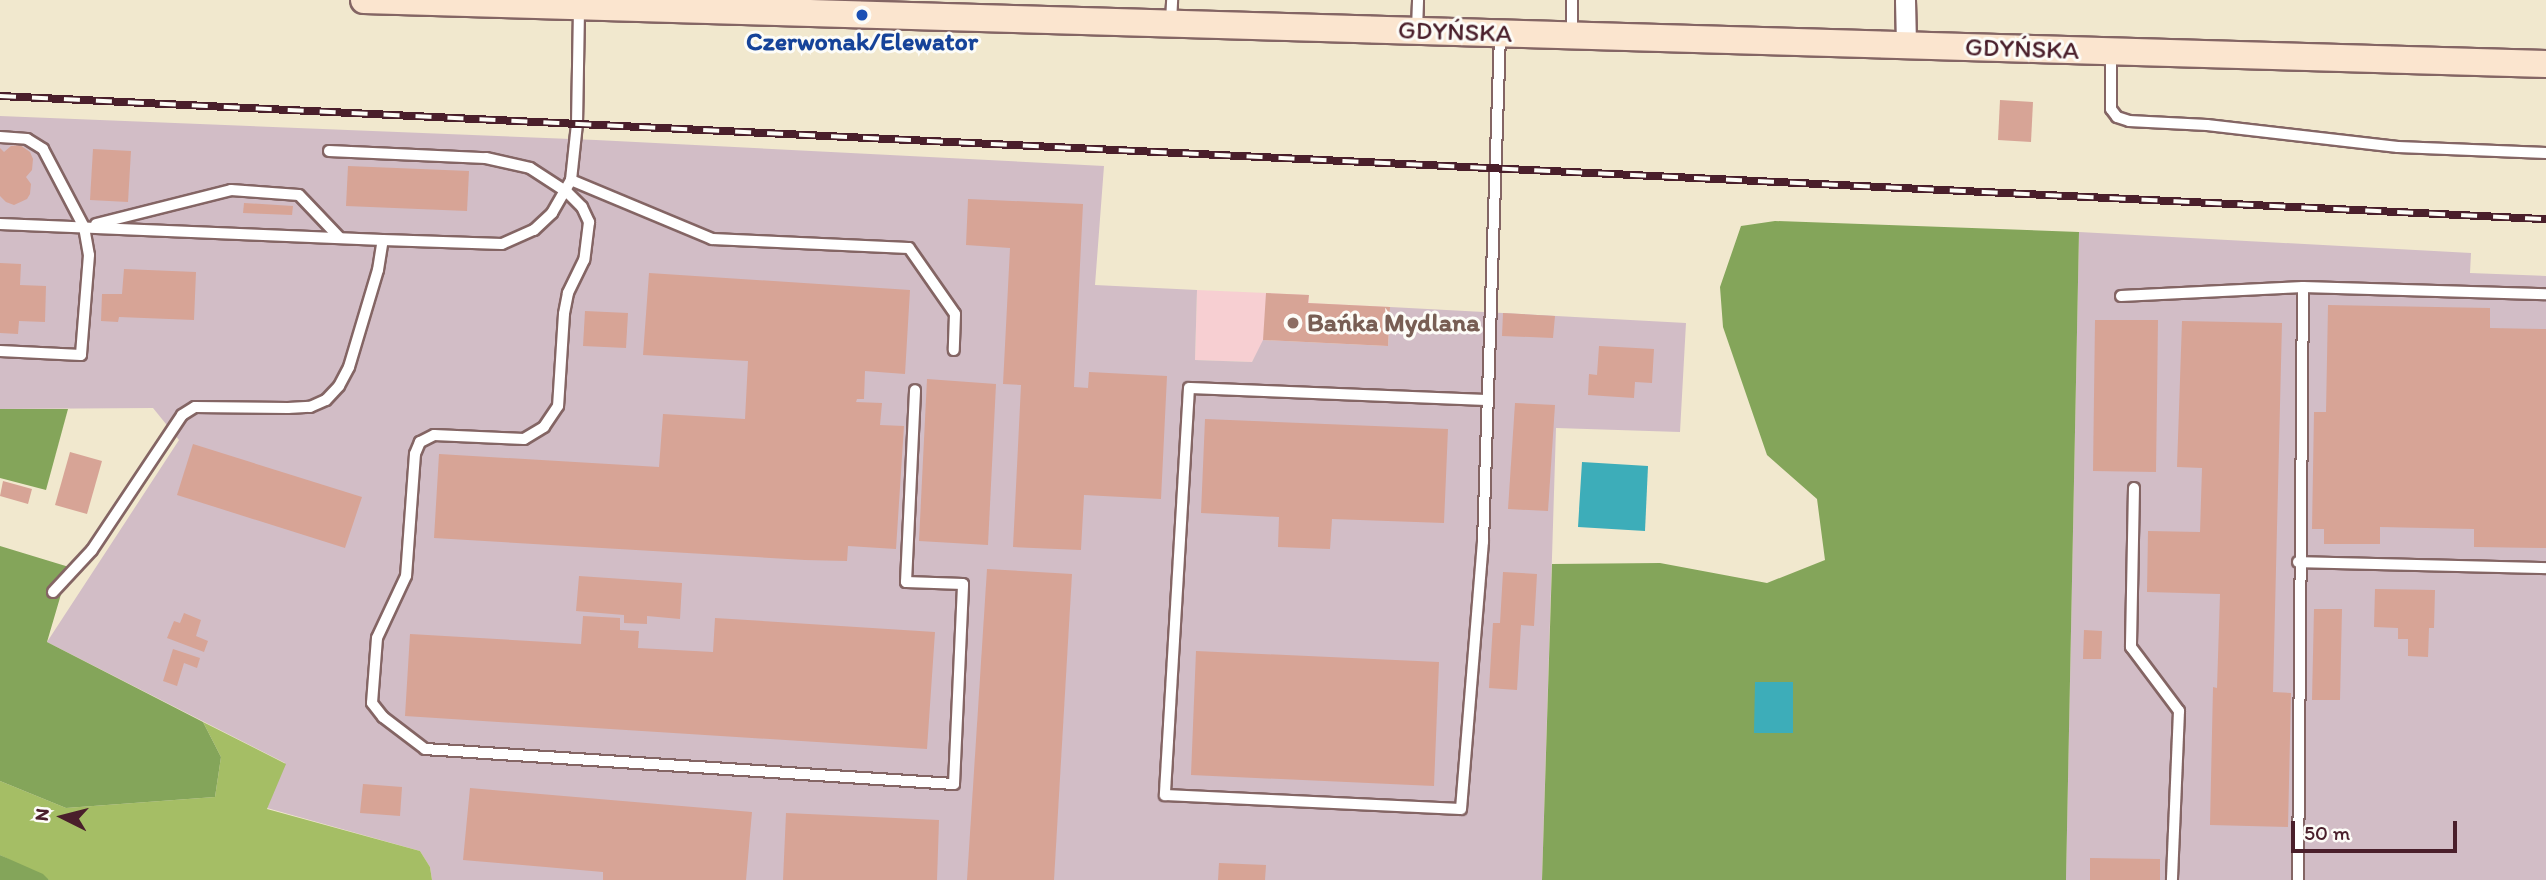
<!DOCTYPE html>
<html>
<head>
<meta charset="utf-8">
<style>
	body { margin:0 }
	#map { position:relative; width:2546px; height:880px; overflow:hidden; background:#f1e8ce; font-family:Itim,sans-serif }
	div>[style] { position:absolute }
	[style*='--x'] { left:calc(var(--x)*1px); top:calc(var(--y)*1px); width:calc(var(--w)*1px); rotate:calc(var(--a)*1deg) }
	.built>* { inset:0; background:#f7cfd2 }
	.industrial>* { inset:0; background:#d2bdc6 }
	.green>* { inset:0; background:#a5be65 }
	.forest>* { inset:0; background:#84a55a }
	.water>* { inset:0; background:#3dadb9 }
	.building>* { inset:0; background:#d7a496 }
	.roads { filter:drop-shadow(2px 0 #846564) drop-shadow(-2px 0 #846564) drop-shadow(0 2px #846564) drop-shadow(0 -2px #846564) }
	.lane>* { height:10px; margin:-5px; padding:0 5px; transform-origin:5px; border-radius:5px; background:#fff }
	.street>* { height:19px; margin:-9.5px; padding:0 9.5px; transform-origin:9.5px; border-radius:9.5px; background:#fff }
	.secondary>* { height:26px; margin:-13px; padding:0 13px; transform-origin:13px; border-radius:13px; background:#fbe5cf }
	.rail>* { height:8px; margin-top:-4px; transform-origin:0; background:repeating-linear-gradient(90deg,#fdfcf7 0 16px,#4a1f2b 0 32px); box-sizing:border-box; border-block:2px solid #4a1f2b }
	.dots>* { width:19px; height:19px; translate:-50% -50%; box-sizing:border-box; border:4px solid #fdfcf7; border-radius:50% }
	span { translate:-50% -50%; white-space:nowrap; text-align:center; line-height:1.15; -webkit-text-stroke:6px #fdfcf7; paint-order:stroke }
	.street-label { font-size:26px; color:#4a1f2b }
	.transit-label { font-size:26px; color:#164399; font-weight:700 }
	.education-label { font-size:26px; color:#785e54; font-weight:700 }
	.left { translate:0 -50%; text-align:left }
	.north { position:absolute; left:28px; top:782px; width:70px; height:70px; -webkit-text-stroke:5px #fdfcf7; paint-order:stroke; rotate:276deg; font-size:19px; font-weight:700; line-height:28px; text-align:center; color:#4a1f2b }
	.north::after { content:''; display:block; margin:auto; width:24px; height:32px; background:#4a1f2b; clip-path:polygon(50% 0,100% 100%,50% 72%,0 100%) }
	.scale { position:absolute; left:2291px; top:821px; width:166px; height:32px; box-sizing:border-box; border:4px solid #4a1f2b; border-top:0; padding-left:9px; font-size:21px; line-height:24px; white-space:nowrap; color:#4a1f2b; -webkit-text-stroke:5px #fdfcf7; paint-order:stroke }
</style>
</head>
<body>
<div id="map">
	<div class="built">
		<i style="clip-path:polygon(1197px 290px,1309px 295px,1309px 303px,1390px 307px,1388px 346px,1264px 340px,1252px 362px,1195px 360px)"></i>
	</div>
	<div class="industrial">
		<i style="clip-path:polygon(0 116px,596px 140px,1104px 166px,1095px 285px,1197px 290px,1195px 360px,1252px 362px,1263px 340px,1388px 346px,1390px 307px,1686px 323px,1680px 432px,1556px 428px,1542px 880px,432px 880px,430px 867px,420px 851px,267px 808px,285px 763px,47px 642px,179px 440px,153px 408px,0 409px)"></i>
		<i style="clip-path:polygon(2079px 232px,2471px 253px,2470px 273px,2546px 276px,2546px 880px,2066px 880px)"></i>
	</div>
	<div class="green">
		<i style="clip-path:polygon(203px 722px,286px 764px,267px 809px,420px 851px,430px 867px,432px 880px,49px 880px,0 855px,0 781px,66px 808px,215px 797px,221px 757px)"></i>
	</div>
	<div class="forest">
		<i style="clip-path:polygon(1775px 221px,2079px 232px,2066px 880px,1542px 880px,1552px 564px,1660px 563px,1767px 583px,1825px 560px,1817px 499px,1767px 455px,1723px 327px,1720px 287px,1741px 226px)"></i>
		<i style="clip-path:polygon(0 409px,68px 409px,46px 490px,0 478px)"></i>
		<i style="clip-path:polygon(0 546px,69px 567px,47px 642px,203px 722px,221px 757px,215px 797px,66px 808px,0 781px)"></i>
		<i style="clip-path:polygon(0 855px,43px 874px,49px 880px,0 880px)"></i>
	</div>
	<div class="water">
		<i style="clip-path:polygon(1582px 462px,1648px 466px,1645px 531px,1578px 527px)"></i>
		<i style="clip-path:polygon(1755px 682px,1793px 682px,1793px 733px,1754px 733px)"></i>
	</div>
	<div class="building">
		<i style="clip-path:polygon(2000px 100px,2033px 102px,2031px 142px,1998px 140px)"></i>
		<i style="clip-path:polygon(20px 145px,30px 152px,33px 159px,32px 170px,26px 177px,31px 184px,30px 194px,27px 199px,14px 205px,6px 202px,0 196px,0 148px,4px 152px,11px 146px)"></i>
		<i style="clip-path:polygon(93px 149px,131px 151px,128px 202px,90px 200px)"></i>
		<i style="clip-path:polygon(348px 166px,469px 171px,467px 211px,346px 206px)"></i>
		<i style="clip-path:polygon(968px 199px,1083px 204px,1074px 387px,1088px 388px,1089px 372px,1167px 376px,1161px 499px,1084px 495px,1081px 550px,1013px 547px,1021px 385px,1003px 384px,1010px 248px,966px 245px)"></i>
		<i style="clip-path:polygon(244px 203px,293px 206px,292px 215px,243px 213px)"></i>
		<i style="clip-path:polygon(0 263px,21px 264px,20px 285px,46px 286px,45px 322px,19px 321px,18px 334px,0 333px)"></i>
		<i style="clip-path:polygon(124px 269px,196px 272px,194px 320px,119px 317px,118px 322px,101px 321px,102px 294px,122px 294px)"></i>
		<i style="clip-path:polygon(649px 273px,910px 290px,905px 374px,865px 371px,864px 399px,857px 399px,856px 402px,882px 403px,880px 425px,904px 426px,896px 549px,848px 546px,847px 561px,805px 560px,434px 538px,439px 454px,659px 467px,663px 414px,745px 419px,748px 361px,643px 355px)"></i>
		<i style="clip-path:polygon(1266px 293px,1309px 295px,1308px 303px,1390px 307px,1388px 346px,1263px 340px)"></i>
		<i style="clip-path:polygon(2328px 305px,2490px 308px,2490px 328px,2546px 329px,2546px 548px,2474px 547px,2474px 529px,2380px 527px,2380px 544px,2324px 544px,2324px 529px,2312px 529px,2314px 412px,2326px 412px)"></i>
		<i style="clip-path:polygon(585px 311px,628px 313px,626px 348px,583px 346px)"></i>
		<i style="clip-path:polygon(1503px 313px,1555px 316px,1553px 338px,1502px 336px)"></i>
		<i style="clip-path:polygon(2095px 320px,2158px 320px,2156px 472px,2093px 471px)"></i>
		<i style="clip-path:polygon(2182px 321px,2282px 323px,2273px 692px,2291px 693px,2288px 827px,2210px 825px,2213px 687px,2217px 688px,2220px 594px,2147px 592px,2148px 531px,2200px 532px,2202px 468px,2177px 467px)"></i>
		<i style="clip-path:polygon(1599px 346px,1654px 349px,1652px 383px,1635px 382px,1634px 398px,1588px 395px,1589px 374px,1597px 375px)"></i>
		<i style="clip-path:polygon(927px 379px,996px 384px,988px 545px,919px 541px)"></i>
		<i style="clip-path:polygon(1515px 403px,1555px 405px,1548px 511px,1508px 509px)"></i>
		<i style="clip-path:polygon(1205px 419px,1448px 429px,1444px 523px,1332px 519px,1330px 549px,1278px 547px,1279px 517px,1201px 513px)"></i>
		<i style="clip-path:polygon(193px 444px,362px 497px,345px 548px,177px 495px)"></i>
		<i style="clip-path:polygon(70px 452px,102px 461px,87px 514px,55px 505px)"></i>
		<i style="clip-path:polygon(3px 481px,32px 489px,28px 504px,0 496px)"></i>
		<i style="clip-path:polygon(987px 569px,1072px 574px,1054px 880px,967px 880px)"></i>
		<i style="clip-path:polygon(1503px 572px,1537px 574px,1534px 626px,1521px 625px,1517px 690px,1489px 688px,1493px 623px,1500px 623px)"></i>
		<i style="clip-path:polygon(579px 576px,682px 583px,680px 619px,647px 616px,647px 624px,624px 623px,624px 615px,576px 611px)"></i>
		<i style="clip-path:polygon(2375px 589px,2435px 590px,2434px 628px,2429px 628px,2428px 657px,2408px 656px,2408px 639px,2398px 639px,2398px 628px,2374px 627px)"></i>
		<i style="clip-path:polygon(2314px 609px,2342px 609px,2340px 700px,2312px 700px)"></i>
		<i style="clip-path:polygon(184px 613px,201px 620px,196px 636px,208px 641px,204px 652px,167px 638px,174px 621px,180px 623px)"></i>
		<i style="clip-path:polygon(583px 616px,620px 618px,620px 630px,639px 631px,638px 648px,713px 652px,715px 618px,935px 632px,927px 749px,405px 716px,410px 634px,581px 644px)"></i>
		<i style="clip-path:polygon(2084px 630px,2102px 631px,2101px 659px,2083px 659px)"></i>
		<i style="clip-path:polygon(173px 649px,200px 658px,197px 668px,184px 663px,177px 686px,163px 681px)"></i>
		<i style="clip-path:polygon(1196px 651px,1439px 662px,1434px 786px,1191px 775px)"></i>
		<i style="clip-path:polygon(363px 784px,402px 787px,400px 816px,360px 813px)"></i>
		<i style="clip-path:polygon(470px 788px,752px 812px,746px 880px,603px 880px,603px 872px,463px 860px)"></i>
		<i style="clip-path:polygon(786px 813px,939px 820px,937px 880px,783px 880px)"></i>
		<i style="clip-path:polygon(2090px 858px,2160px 859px,2160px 880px,2090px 880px)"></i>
		<i style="clip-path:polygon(1219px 863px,1266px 865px,1265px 880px,1218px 880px)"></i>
	</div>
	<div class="roads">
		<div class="lane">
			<i style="--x:1171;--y:22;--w:22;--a:-87"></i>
			<i style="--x:1417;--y:30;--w:30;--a:-88"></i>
			<i style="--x:1572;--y:32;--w:32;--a:-90"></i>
			<i style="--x:2111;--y:53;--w:56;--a:90"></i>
			<i style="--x:2111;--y:109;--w:10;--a:53"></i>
			<i style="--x:2117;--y:117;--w:13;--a:18"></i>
			<i style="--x:2129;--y:121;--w:78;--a:2.9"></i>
			<i style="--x:2207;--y:125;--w:192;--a:6.6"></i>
			<i style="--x:2398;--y:147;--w:148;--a:2.3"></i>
			<i style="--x:0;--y:137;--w:27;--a:4"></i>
			<i style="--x:27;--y:139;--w:19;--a:32"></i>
			<i style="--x:43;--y:149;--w:88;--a:62.3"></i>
			<i style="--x:84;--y:227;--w:28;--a:80"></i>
			<i style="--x:89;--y:255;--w:100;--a:94.6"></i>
			<i style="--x:81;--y:355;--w:81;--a:-177.2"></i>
			<i style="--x:329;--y:151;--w:157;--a:2.6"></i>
			<i style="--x:486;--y:158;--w:45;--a:12.8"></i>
			<i style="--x:530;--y:168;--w:44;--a:33"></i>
			<i style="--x:567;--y:192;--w:21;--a:45"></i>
			<i style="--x:582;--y:207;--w:17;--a:65"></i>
			<i style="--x:589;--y:222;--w:38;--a:97"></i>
			<i style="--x:584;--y:260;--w:37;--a:116"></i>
			<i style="--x:568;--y:293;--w:21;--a:101"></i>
			<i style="--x:564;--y:314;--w:92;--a:93.7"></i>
			<i style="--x:558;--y:406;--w:25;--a:124"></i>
			<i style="--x:544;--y:427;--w:23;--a:149"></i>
			<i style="--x:524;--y:439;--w:90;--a:-177.5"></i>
			<i style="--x:434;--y:435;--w:16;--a:153"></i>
			<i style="--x:420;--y:442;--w:13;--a:113"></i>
			<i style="--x:415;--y:454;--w:122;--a:94.2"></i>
			<i style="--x:406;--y:576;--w:68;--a:115.1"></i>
			<i style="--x:377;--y:638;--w:65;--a:94.4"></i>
			<i style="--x:372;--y:703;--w:18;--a:52"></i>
			<i style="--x:383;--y:717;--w:53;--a:37.3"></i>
			<i style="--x:425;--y:749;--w:530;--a:3.79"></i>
			<i style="--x:954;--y:784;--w:200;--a:-87.4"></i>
			<i style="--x:963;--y:584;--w:57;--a:-178"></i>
			<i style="--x:906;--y:582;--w:192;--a:-87.3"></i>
			<i style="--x:571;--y:180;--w:153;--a:22.7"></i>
			<i style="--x:712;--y:239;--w:197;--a:2.6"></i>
			<i style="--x:909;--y:248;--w:80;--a:55.1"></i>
			<i style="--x:955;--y:314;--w:36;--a:92"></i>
			<i style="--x:0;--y:224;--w:383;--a:2.4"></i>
			<i style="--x:96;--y:224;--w:139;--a:-14.1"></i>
			<i style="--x:231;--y:190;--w:68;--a:4.2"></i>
			<i style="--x:299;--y:195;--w:58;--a:46.4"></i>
			<i style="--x:2121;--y:296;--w:182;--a:-2.8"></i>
			<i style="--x:2303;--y:287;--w:243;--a:1.7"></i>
			<i style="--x:1487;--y:400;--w:298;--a:-177.7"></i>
			<i style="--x:1189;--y:388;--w:408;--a:93.4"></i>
			<i style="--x:1165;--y:795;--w:296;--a:2.7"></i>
			<i style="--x:1461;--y:809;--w:268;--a:-85.3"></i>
			<i style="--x:1483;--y:542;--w:508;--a:-88.08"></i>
			<i style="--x:2134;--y:488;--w:159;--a:91.1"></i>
			<i style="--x:2131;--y:647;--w:80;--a:53.1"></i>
			<i style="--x:2179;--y:711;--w:169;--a:92.4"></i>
			<i style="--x:2298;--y:562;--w:248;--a:1.4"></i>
			<i style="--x:53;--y:592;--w:57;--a:-47.1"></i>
			<i style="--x:92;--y:550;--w:162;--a:-56.3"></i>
			<i style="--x:182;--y:415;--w:15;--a:-32"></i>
			<i style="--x:195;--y:407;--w:93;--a:0.6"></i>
			<i style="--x:288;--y:408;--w:22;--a:-3"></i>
			<i style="--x:310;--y:407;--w:17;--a:-24"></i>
			<i style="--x:326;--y:400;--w:19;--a:-47"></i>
			<i style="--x:339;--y:386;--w:21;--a:-62"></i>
			<i style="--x:349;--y:367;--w:101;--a:-73.4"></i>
			<i style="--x:378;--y:270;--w:30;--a:-81"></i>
			<i style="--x:383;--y:240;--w:119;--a:1.9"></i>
			<i style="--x:502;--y:244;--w:35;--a:-24"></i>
			<i style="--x:534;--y:230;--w:25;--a:-43"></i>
			<i style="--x:552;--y:213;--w:38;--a:-60"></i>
			<i style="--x:571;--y:180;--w:56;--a:-83.9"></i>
			<i style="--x:577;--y:124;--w:116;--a:-89"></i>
			<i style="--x:2298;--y:880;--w:593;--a:-89.52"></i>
		</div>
		<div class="street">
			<i style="--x:1905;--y:0;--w:44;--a:88.7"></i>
		</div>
		<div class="secondary">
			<i style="--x:364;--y:0;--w:2183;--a:1.68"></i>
		</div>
	</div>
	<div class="rail">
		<i style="--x:0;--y:96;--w:2549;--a:2.77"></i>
	</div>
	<div class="dots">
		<i style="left:862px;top:15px;background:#1a4fb4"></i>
		<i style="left:1293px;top:323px;background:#8d6e63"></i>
	</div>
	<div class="street-label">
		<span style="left:1455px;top:32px;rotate:2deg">GDYŃSKA</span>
		<span style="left:2022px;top:49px;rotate:2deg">GDYŃSKA</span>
	</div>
	<div class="transit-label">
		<span style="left:862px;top:42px">Czerwonak/Elewator</span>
	</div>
	<div class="education-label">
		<span class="left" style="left:1307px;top:323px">Bańka Mydlana</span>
	</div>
	<div class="north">N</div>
	<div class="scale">50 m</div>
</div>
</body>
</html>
